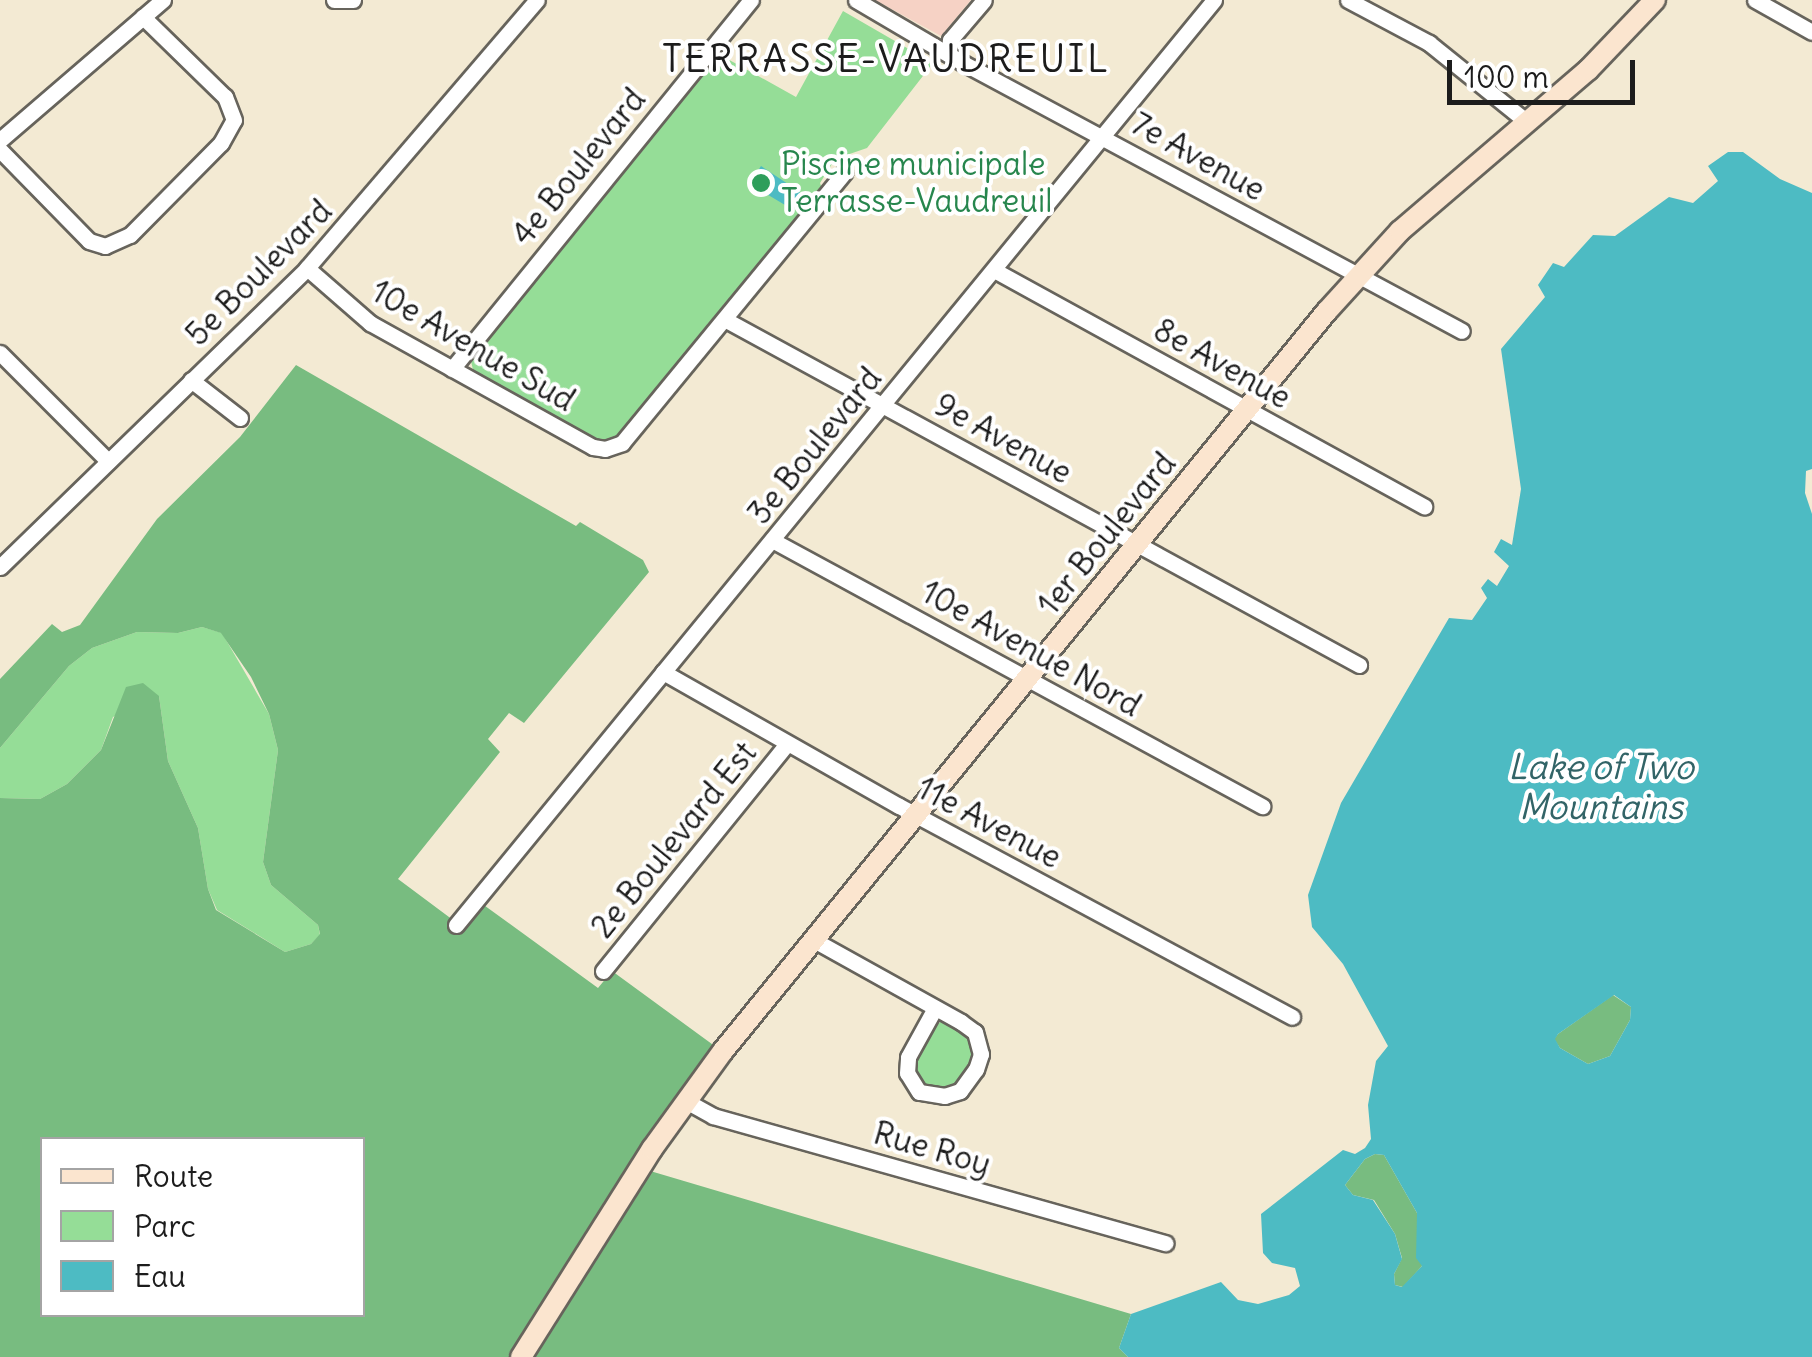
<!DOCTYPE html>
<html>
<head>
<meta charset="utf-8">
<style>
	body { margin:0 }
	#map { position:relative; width:1812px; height:1357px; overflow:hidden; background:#f3ead3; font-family:Delius,sans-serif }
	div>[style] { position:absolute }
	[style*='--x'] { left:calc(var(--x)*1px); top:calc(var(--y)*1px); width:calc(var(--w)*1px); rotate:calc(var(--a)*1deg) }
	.built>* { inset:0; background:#f6d2c5 }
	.green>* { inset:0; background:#95dd97 }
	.forest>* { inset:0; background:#78bc80 }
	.water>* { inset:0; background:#4dbbc3 }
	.roads { filter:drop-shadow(2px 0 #67645c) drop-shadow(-2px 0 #67645c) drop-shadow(0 2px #67645c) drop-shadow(0 -2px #67645c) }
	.street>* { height:15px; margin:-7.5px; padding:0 7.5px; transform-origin:7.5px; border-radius:7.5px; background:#fff }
	.secondary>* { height:20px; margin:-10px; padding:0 10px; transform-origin:10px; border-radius:10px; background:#fbe5cf }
	.dots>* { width:28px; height:28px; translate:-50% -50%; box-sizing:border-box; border:5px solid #fff; border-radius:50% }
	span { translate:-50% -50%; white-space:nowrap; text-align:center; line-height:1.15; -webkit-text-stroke:8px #fff; paint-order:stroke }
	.street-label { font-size:32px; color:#1c1c1c }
	.leisure-label { font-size:32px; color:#27864d }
	.left { translate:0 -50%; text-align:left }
	.water-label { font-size:35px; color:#326467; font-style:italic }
	.quarter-label { font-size:38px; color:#1c1c1c; letter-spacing:2.5px }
	.legend { position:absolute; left:40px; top:1137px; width:325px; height:180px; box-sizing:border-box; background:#fff; border:2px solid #a4a4a4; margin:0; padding:12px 18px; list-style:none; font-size:30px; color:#1c1c1c }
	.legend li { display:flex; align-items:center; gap:20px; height:50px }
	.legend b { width:50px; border:2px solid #a4a4a4 }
	.scale { position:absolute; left:1447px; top:60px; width:188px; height:45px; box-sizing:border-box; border:5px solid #1c1c1c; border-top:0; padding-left:12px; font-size:30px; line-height:35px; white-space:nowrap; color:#1c1c1c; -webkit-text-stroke:8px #fff; paint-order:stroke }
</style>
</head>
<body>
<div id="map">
	<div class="built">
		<i style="clip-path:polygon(875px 0,971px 0,941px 36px)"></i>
	</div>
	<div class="green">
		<i style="clip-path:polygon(843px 11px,933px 63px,867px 148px,835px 159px,820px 183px,822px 188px,630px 427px,614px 439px,592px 440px,474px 374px,470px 357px,715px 52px,796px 97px)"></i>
		<i style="clip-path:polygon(202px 627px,222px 633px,269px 714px,278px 750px,263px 862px,271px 885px,318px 925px,320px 935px,311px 944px,285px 952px,217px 910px,208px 889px,198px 828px,168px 761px,159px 696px,113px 717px,101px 750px,67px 784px,40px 799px,0 798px,0 748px,69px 666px,92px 648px,137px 632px,178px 633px)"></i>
		<i style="clip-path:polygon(943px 1020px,965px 1030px,974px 1046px,973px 1062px,959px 1084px,943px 1090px,928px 1089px,916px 1079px,913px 1064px,933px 1028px)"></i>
	</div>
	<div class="forest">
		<i style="clip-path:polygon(evenodd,296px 365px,576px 526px,580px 522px,643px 560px,649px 572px,524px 723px,509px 713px,488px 739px,500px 752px,398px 879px,453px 920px,460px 931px,481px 903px,598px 988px,612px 971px,716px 1047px,630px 1165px,1131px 1314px,1119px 1348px,1128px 1357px,0 1357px,0 798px,40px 799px,67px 784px,101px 750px,126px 687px,143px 683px,159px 696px,168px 761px,198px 828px,208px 889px,216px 910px,285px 952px,311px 944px,320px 934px,318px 925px,271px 885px,263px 862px,278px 750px,269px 714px,251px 677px,221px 633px,202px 627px,178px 633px,137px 632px,92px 648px,69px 666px,0 748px,0 679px,52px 624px,62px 632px,80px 625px,157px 519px,240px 437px,296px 365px,42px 1140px,362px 1140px,362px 1314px,42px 1314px,42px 1140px)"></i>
		<i style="clip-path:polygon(1613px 995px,1631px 1007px,1630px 1020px,1610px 1056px,1588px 1064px,1560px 1048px,1554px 1039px,1558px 1034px)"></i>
		<i style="clip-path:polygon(1375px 1154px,1384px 1155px,1417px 1213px,1422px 1266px,1403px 1287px,1395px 1285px,1394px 1274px,1402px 1258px,1395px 1234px,1374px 1200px,1353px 1195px,1345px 1185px,1365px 1159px)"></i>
	</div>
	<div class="water">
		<i style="clip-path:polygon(evenodd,1728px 152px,1743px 152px,1780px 179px,1812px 193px,1812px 469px,1806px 471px,1805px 493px,1812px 514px,1812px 1357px,1128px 1357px,1119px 1348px,1131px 1314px,1221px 1282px,1238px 1300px,1258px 1304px,1289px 1295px,1300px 1286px,1295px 1268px,1272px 1263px,1263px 1253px,1261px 1214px,1343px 1150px,1355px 1154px,1365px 1148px,1371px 1139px,1368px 1105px,1376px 1061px,1388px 1046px,1343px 964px,1312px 927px,1308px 895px,1341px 803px,1449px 618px,1472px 620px,1487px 598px,1481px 588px,1488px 579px,1497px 586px,1509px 566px,1494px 552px,1501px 539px,1512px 545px,1521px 489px,1501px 349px,1545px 297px,1538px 285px,1553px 263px,1564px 267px,1593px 235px,1615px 236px,1669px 197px,1693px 203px,1718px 181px,1708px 166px,1728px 152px,1614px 995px,1631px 1007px,1630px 1020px,1610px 1056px,1588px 1064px,1560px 1048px,1555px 1039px,1558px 1034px,1614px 995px,1728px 152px,1375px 1154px,1384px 1155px,1417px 1213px,1416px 1258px,1422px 1266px,1402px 1287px,1395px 1285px,1394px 1274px,1402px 1259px,1395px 1234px,1373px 1200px,1353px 1195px,1345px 1185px,1365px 1159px,1375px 1154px)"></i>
		<i style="clip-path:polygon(761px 166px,800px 192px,790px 208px,750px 184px)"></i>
	</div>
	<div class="roads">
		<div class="street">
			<i style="--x:334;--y:0;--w:19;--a:0"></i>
			<i style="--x:856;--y:0;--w:124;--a:30.5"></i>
			<i style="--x:963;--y:63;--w:566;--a:28.24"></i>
			<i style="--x:1348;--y:0;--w:92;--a:28"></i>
			<i style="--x:1429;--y:43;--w:127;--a:38.9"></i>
			<i style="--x:1755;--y:0;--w:65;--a:29.3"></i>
			<i style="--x:949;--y:53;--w:13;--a:-86"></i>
			<i style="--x:950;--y:40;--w:52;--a:-49.6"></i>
			<i style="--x:0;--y:140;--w:215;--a:-40.7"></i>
			<i style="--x:0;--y:150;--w:127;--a:45.6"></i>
			<i style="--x:89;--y:241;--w:17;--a:17"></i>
			<i style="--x:105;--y:246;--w:27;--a:-24"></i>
			<i style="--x:130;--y:235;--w:129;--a:-45.3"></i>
			<i style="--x:221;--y:143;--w:26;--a:-61"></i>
			<i style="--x:234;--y:120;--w:25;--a:-111"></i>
			<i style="--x:225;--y:97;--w:115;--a:-135.7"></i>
			<i style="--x:307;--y:268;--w:84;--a:41.1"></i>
			<i style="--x:370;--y:323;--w:255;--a:29.1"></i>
			<i style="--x:593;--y:447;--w:12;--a:9"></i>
			<i style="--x:605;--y:449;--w:18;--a:-19"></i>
			<i style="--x:622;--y:443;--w:350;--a:-50.6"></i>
			<i style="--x:994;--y:270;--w:491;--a:28.8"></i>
			<i style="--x:726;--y:320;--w:721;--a:28.59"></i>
			<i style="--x:0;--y:353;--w:153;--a:45"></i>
			<i style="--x:452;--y:369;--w:475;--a:-51"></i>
			<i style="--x:191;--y:380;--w:62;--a:37.8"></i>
			<i style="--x:772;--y:540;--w:558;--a:28.5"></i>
			<i style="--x:0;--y:567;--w:429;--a:-44.2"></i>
			<i style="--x:307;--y:268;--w:353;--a:-49.4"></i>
			<i style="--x:663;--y:672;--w:271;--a:29.6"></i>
			<i style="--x:899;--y:806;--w:446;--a:28.2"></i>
			<i style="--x:456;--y:925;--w:1196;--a:-50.67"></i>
			<i style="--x:812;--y:939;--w:171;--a:29.1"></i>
			<i style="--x:961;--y:1022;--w:17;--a:36"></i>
			<i style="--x:975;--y:1032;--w:23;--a:75"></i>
			<i style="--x:981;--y:1054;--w:16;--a:108"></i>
			<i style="--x:976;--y:1069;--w:27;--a:126"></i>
			<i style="--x:960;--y:1091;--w:16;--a:162"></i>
			<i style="--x:945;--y:1096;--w:26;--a:-171"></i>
			<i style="--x:919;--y:1092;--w:22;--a:-122"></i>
			<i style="--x:907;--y:1073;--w:16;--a:-86"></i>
			<i style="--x:908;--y:1057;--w:56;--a:-61.1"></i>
			<i style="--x:603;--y:971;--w:292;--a:-51"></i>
			<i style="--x:686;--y:1101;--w:31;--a:29"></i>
			<i style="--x:713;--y:1116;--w:470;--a:15.7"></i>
		</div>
		<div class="secondary">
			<i style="--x:521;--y:1357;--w:246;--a:-57.8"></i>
			<i style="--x:652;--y:1149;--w:121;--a:-54.1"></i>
			<i style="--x:723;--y:1051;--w:955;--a:-50.78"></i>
			<i style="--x:1327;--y:311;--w:108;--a:-47.6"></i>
			<i style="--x:1400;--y:231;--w:248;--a:-40.6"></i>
			<i style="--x:1588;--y:70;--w:97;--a:-46.3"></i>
		</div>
	</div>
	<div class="dots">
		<i style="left:761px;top:183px;background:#2e9e5b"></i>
	</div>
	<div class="street-label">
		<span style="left:1198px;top:157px;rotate:29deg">7e Avenue</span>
		<span style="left:579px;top:167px;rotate:-51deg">4e Boulevard</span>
		<span style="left:259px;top:273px;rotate:-45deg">5e Boulevard</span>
		<span style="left:473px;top:346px;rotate:30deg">10e Avenue Sud</span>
		<span style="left:1222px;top:364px;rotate:29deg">8e Avenue</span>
		<span style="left:1003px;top:439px;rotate:29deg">9e Avenue</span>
		<span style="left:815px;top:446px;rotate:-51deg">3e Boulevard</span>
		<span style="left:1107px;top:534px;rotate:-51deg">1er Boulevard</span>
		<span style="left:1031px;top:649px;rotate:29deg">10e Avenue Nord</span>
		<span style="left:989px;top:823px;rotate:28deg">11e Avenue</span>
		<span style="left:674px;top:840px;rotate:-51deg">2e Boulevard Est</span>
		<span style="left:932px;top:1149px;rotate:16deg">Rue Roy</span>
	</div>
	<div class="leisure-label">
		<span class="left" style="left:781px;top:183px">Piscine municipale<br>Terrasse-Vaudreuil</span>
	</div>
	<div class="water-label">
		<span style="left:1601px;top:786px">Lake of Two<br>Mountains</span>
	</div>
	<div class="quarter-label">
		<span style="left:886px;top:59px">TERRASSE-VAUDREUIL</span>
	</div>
	<ul class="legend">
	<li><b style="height:12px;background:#fbe5cf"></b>Route</li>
	<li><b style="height:28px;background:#95dd97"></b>Parc</li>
	<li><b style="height:28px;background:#4dbbc3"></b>Eau</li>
	</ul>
	<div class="scale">100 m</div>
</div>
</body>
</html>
